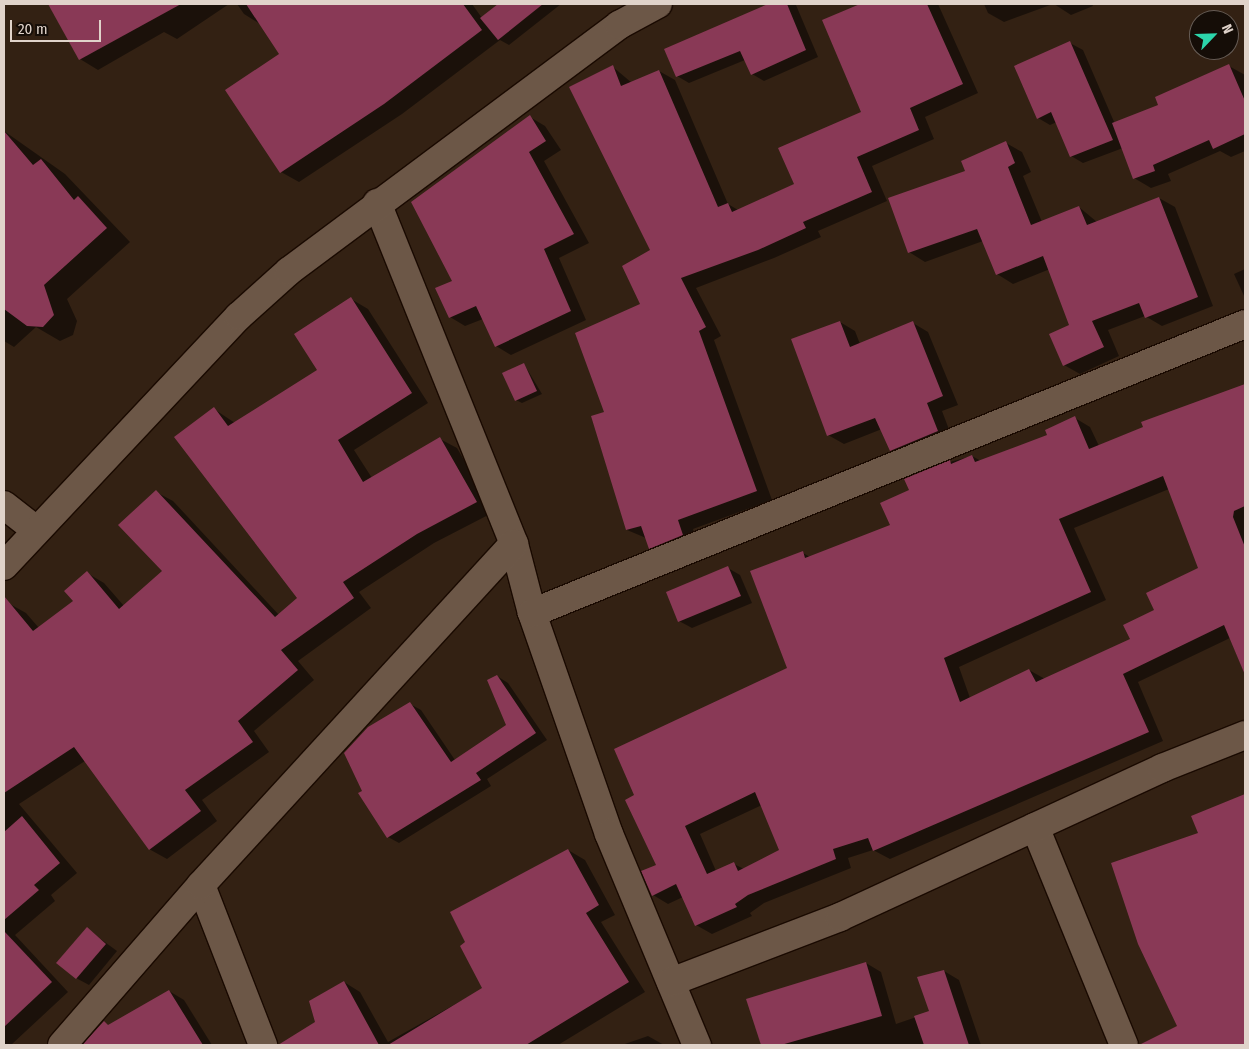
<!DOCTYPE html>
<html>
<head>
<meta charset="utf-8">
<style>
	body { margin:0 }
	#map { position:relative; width:1249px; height:1049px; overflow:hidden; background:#332113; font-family:"Fira Sans Condensed",sans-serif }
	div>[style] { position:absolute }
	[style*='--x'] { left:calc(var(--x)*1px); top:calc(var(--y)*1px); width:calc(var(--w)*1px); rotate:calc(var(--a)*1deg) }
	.shadow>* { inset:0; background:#0007 }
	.building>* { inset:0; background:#893956 }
	.roads { filter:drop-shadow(1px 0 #1a0a01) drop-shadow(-1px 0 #1a0a01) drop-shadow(0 1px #1a0a01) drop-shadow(0 -1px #1a0a01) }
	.minor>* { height:28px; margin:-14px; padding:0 14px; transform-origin:14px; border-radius:14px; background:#6c5747 }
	span { translate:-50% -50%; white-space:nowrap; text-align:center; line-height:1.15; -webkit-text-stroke:4px #150d07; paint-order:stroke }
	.frame { position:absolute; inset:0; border:5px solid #e0d3ca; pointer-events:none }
	.north { position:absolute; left:1189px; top:10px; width:50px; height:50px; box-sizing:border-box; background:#150d07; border:1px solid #665c55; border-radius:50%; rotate:66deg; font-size:14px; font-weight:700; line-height:20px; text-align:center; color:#e0d3ca }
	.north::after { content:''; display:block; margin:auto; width:18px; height:22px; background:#2cd5ab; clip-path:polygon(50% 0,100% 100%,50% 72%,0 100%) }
	.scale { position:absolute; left:10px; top:20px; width:91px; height:22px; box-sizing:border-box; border:2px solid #e0d3ca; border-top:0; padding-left:6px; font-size:15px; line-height:18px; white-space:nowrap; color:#e0d3ca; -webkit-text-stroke:4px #150d07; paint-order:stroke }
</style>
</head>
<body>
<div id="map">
	<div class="shadow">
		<i style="clip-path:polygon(49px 4px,229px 4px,177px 39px,164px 32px,98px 70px,80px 59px)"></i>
		<i style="clip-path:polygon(237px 4px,472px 4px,482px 18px,500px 4px,561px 4px,509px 45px,500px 40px,402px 114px,299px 182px,281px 172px,281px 54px,260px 24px,244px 14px)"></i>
		<i style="clip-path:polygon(770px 4px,796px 5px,818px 57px,764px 81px,752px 74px,745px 60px,689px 83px,677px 76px,666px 50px)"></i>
		<i style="clip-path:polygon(863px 4px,938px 4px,978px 93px,925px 117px,934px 139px,872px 166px,887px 201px,818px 231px,821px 237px,774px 258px,696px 288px,721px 336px,714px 340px,772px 500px,693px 529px,698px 544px,666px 557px,650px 548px,646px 538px,627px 530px,606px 413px,642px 305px,652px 251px,613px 67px,632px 83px,659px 71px,675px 80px,728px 204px,738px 210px,795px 184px,863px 112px,823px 21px)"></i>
		<i style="clip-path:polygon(984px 4px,1053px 4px,1004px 22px,988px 13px)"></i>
		<i style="clip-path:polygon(1054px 4px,1092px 4px,1093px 6px,1071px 15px)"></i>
		<i style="clip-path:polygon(1070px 43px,1083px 50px,1115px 124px,1160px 106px,1229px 66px,1245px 75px,1245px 151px,1231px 157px,1220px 151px,1168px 174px,1171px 181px,1151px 188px,1134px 178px,1123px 148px,1083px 163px,1071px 156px,1057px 122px,1050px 125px,1038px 118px)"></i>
		<i style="clip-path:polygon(530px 117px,545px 126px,561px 150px,544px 161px,589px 243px,559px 258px,586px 320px,511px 355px,496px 346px,483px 319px,465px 326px,450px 317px,454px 281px)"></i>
		<i style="clip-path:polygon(4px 131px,65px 174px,130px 242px,67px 299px,77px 321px,73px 335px,60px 341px,36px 327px,14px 347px,4px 341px)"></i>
		<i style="clip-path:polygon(1006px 143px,1022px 152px,1031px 172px,1023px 176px,1042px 222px,1079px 207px,1097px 222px,1159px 198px,1175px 207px,1213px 306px,1162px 326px,1145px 316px,1108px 330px,1119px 356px,1080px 374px,1064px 365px,1071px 325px,1050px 269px,1013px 284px,997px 274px,983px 241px,925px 262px,909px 252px,966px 171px)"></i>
		<i style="clip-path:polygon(1245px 269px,1245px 298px,1234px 274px)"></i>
		<i style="clip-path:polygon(351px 299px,368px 309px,428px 403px,354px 450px,372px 478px,440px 439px,457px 448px,494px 512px,434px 543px,359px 592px,371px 608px,298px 661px,314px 680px,254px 731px,269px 752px,202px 800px,217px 821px,167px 859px,149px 849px,85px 761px,19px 804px,77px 873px,51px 895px,55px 901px,15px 935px,68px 992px,11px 1045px,4px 1045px,4px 855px,10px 850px,4px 842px,4px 607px,8px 603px,26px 613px,39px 628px,75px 601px,87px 573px,104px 583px,124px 606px,163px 571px,156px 492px,173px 501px,279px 615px,298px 599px,214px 409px,235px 423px,319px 371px)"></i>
		<i style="clip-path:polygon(840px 322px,855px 331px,860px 344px,913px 323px,928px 332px,958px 405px,942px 411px,953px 440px,907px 459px,891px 450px,882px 429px,844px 444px,828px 435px)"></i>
		<i style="clip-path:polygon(524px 364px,542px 394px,522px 403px,516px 400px)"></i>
		<i style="clip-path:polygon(evenodd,1245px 386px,1245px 675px,1230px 638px,1138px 682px,1163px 741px,890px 859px,873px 850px,848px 858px,851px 868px,764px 903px,750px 913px,752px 916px,712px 934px,696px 925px,683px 897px,668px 904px,653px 895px,657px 865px,636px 796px,788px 669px,803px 553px,810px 557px,892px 526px,911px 491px,950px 462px,972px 456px,981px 461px,1049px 435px,1075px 418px,1090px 427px,1099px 446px,1145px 428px,1143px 423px,1245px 386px,1169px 489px,1200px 568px,1132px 639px,1045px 679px,1029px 670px,970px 698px,959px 667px,1106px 600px,1074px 528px,1169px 489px,1245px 386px,762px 805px,781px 851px,744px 869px,734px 864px,716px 871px,700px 834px,762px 805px)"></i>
		<i style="clip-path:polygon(728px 568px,740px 575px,752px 603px,692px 628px,679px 621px)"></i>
		<i style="clip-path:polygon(497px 676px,508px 683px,547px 740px,487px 779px,491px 786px,399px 843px,388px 837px,363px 792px,410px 704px,421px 710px,455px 760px,507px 726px)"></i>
		<i style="clip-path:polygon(1245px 795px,1245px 1045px,1176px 1045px,1170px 1030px,1179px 1026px,1199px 834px,1192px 817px)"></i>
		<i style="clip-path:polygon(568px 850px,585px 860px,615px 915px,601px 922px,645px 992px,558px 1045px,304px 1045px,298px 1033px,316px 1023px,344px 982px,360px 992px,388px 1042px,484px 988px)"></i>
		<i style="clip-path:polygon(87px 929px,117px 951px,89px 985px,76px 978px)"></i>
		<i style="clip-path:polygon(866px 963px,881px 972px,896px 1024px,931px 1012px,944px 971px,959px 980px,981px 1045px,762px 1045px,748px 1000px)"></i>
		<i style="clip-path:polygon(169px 991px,184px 1000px,212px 1045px,87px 1042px)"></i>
		<i style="clip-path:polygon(648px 1036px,664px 1045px,622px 1045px)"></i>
	</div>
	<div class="building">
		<i style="clip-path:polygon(48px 4px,181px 4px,79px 60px)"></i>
		<i style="clip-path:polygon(246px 4px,463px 4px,482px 30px,384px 104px,280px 173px,225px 90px,279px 54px)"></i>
		<i style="clip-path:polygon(498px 4px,543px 4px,498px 40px,480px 18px)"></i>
		<i style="clip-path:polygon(768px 4px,787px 4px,806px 50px,751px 75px,740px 51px,676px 77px,664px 49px)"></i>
		<i style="clip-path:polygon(860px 4px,927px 4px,963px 84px,910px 108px,919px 130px,857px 157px,872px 192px,803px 222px,806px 228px,758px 250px,681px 278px,706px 327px,699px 331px,757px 491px,678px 520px,683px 535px,649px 549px,641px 526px,626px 530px,591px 416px,604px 412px,575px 333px,640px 304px,622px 266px,650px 250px,569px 87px,613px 65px,621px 86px,659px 70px,718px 207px,728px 203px,732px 212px,794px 184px,778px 148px,861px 112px,822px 20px)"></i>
		<i style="clip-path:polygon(1070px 41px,1113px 140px,1070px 157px,1051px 112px,1037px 119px,1014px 66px)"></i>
		<i style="clip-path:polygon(1229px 64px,1245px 101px,1245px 134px,1213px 149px,1209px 140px,1153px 165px,1155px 171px,1133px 179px,1112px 123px,1158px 105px,1155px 97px)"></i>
		<i style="clip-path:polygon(530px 115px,546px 141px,529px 152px,574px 234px,544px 249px,571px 311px,495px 347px,476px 306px,449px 318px,435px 288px,452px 281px,411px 202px)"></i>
		<i style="clip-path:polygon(4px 131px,33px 165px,41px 159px,74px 200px,78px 196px,107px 228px,44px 285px,54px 315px,43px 327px,27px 326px,4px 309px)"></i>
		<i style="clip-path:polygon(1006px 141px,1015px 163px,1008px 167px,1031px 225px,1079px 206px,1087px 225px,1159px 197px,1198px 297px,1145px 318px,1139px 303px,1092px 321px,1104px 347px,1063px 366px,1049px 334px,1069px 325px,1043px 256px,996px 275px,977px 229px,908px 253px,888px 198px,965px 171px,961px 161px)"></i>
		<i style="clip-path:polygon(351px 297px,412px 393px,338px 440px,363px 482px,440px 437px,477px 502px,417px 534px,343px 582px,354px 598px,281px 650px,298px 670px,238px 721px,253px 742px,185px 790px,201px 811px,149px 850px,74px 747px,4px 793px,4px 596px,33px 631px,73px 601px,64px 591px,87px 571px,119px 609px,162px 571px,118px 525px,156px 490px,275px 617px,297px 598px,174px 437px,214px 407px,228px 426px,317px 370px,294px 334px)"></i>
		<i style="clip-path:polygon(840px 321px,850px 347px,913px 321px,943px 396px,927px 403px,938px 431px,890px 451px,875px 418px,827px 436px,791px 339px)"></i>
		<i style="clip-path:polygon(524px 363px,537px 391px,515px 401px,502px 373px)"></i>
		<i style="clip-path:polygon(evenodd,1245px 384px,1245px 506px,1234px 511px,1233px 517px,1245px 547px,1245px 675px,1224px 625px,1123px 674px,1149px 732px,873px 851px,868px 838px,833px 849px,836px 859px,748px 895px,735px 904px,737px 907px,695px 926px,676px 884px,652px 896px,641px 871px,656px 865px,625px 800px,634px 795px,614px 749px,787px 668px,750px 571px,803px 551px,805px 558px,890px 525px,880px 503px,909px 490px,904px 479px,950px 460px,951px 464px,972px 455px,975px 462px,1047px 435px,1045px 430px,1075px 416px,1089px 449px,1143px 427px,1141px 422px,1245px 384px,1163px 476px,1198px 568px,1146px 593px,1154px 610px,1123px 625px,1130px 639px,1036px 682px,1029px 669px,960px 702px,944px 658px,1091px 592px,1059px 519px,1163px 476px,1245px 384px,755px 792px,779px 850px,738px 871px,734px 862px,707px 874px,685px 826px,755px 792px)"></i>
		<i style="clip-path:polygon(728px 566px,741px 596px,678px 622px,666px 592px)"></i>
		<i style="clip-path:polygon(497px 675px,536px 733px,476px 773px,481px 780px,387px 838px,358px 793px,362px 791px,344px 753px,368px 727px,410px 702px,451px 762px,506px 725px,487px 680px)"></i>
		<i style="clip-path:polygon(1245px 794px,1245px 1045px,1139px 1045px,1177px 1026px,1138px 944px,1111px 863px,1198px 833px,1191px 816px)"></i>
		<i style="clip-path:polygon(22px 816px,60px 863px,34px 885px,39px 890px,4px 920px,4px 832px)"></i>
		<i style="clip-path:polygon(568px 849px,599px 905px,586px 913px,629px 982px,526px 1045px,388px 1045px,482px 988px,460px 946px,465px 942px,450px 912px)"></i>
		<i style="clip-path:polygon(87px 927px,106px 944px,76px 979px,56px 963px)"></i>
		<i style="clip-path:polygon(4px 931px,52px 982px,4px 1027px)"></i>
		<i style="clip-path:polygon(866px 962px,882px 1016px,781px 1045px,761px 1045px,746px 999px)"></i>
		<i style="clip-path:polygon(944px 970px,969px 1045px,924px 1045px,914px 1016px,929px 1011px,917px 977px)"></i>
		<i style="clip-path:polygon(344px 981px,379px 1045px,278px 1045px,315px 1022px,309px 1001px)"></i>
		<i style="clip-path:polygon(169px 990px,203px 1045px,82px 1045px,104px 1021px,108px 1025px)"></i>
	</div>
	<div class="roads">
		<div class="minor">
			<i style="--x:377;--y:203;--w:367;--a:68.1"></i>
			<i style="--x:514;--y:544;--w:71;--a:75.4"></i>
			<i style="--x:532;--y:613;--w:234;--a:70.8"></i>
			<i style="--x:609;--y:834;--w:229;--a:67.4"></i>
			<i style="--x:4;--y:505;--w:39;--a:38"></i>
			<i style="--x:4;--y:566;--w:343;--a:-46.8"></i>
			<i style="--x:239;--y:316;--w:67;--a:-42"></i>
			<i style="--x:289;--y:271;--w:412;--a:-36.7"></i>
			<i style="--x:619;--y:25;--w:44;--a:-28.3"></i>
			<i style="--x:532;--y:613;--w:769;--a:-22.06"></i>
			<i style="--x:1035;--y:827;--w:235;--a:67.8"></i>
			<i style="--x:201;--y:885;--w:172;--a:68.8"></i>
			<i style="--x:671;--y:982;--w:181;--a:-21"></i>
			<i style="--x:840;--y:917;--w:355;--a:-24.8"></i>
			<i style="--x:1162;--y:768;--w:89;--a:-21.7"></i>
			<i style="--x:62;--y:1045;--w:212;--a:-49"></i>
			<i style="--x:201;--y:885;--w:463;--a:-47.5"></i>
		</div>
	</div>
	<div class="frame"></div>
	<div class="north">N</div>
	<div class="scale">20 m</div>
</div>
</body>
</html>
